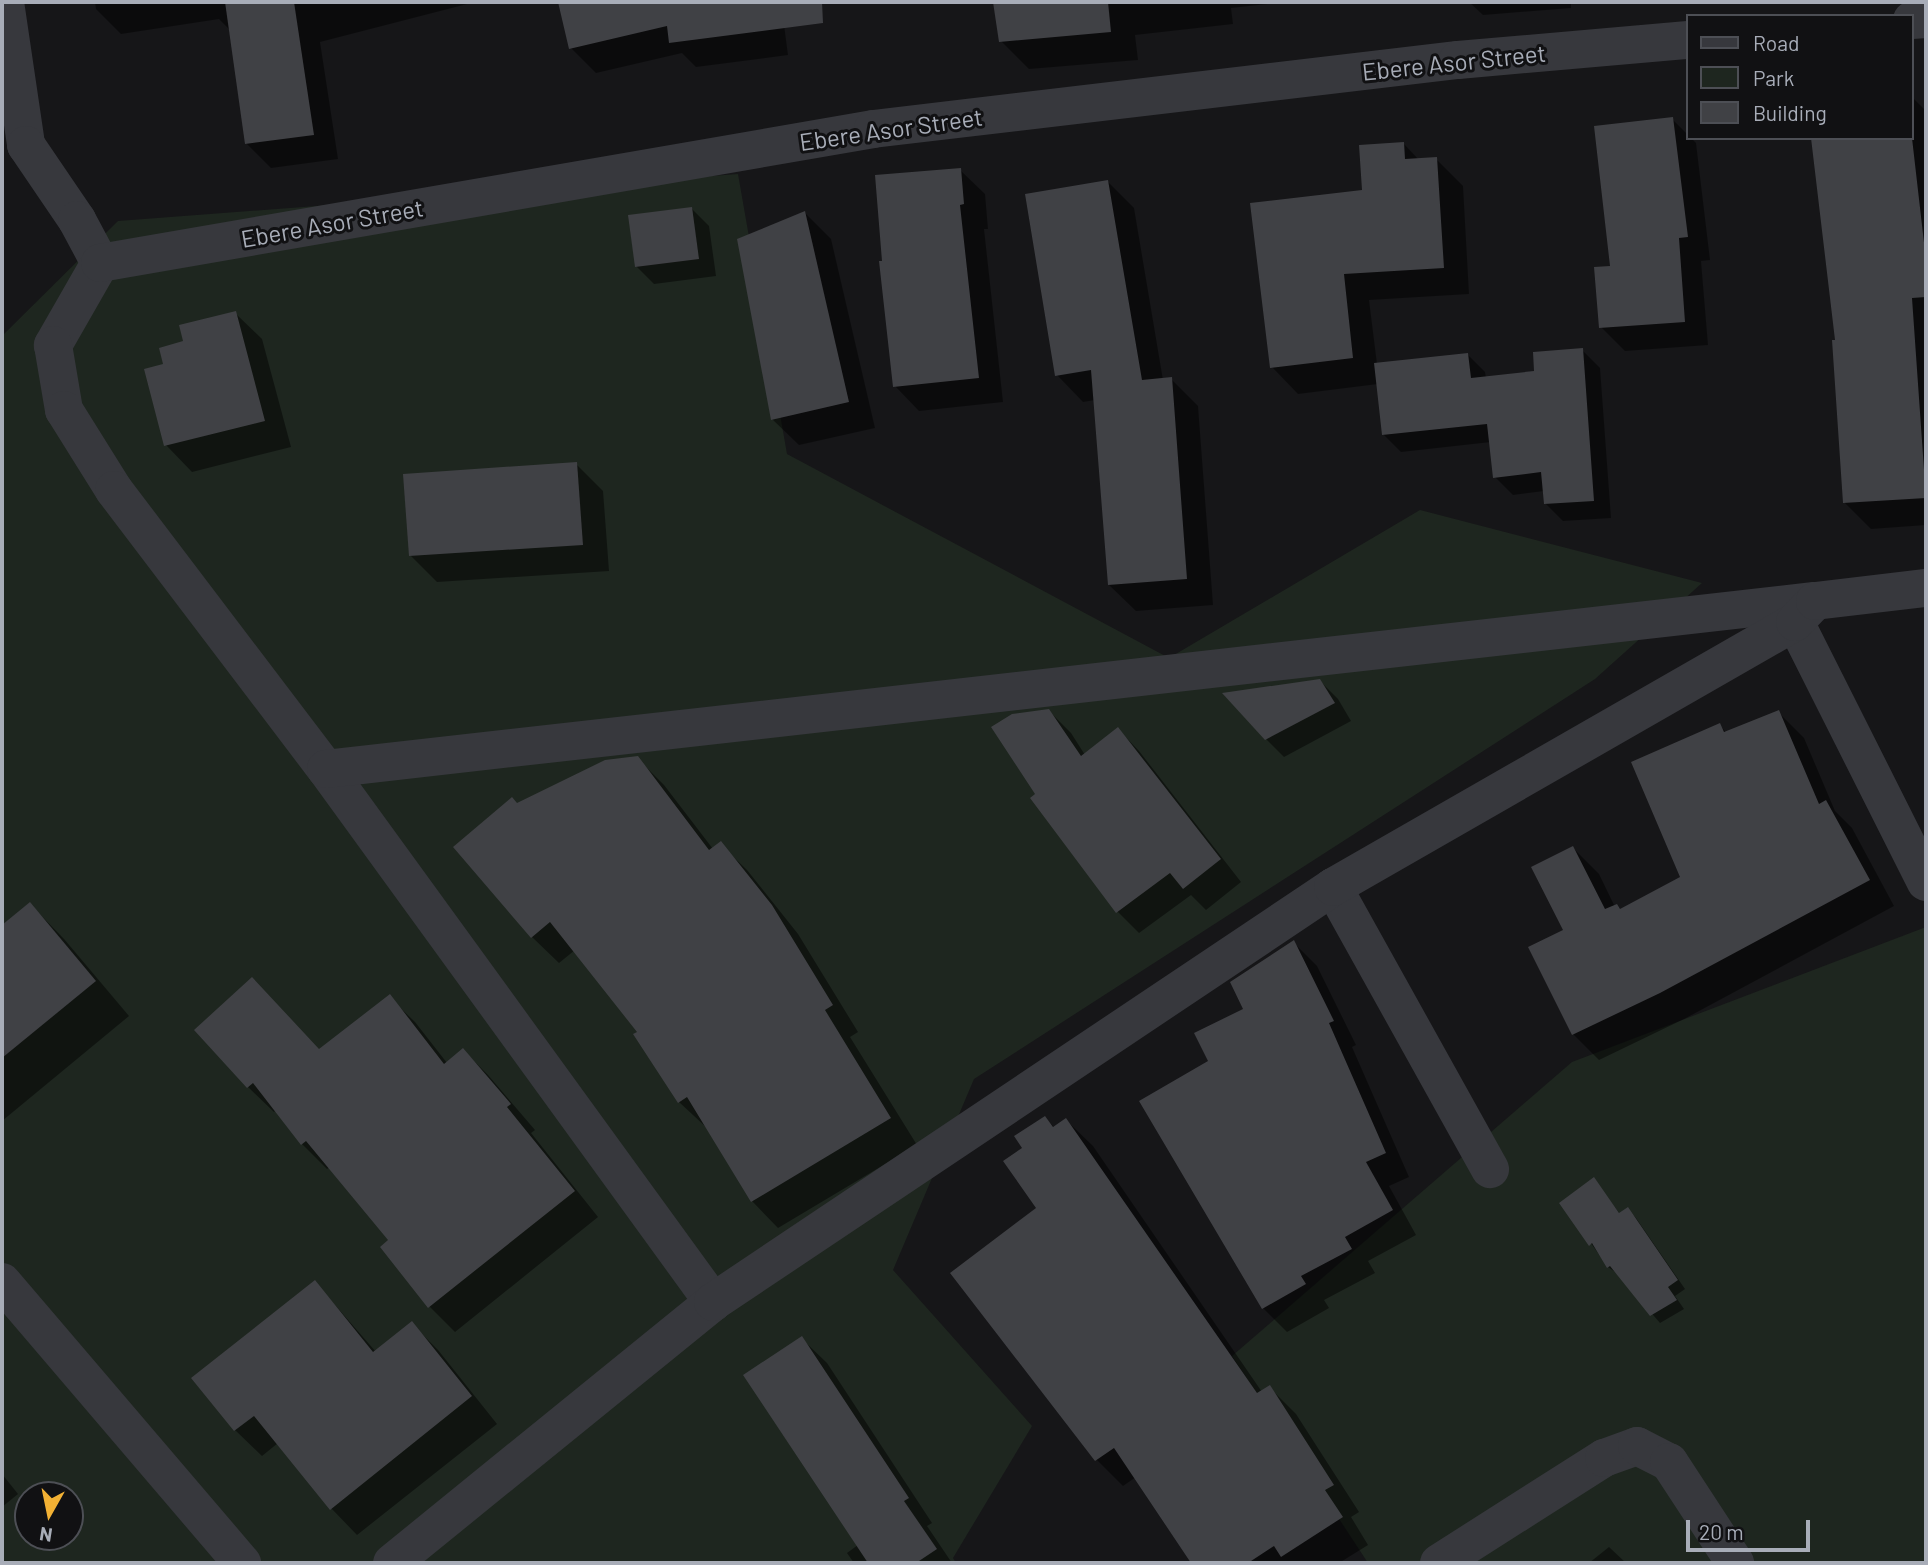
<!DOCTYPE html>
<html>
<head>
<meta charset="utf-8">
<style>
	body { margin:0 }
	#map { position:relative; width:1928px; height:1565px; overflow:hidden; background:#161618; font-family:Barlow,sans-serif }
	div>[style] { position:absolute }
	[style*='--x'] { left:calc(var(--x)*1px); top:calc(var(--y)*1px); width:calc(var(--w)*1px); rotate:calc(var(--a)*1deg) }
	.green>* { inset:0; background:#1e261f }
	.shadow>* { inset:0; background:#0007 }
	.building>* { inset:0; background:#404145 }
	.minor>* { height:38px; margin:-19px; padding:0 19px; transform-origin:19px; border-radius:19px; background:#37383d }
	span { translate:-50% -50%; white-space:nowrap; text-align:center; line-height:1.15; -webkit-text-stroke:6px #111113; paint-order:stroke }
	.street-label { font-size:24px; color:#a8adb8 }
	.frame { position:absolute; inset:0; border:4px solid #a8adb8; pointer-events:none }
	.legend { position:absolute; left:1686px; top:14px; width:228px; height:126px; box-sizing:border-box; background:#111113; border:2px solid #4d4f55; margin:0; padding:9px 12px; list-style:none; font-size:21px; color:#a8adb8 }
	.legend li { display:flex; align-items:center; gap:14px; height:35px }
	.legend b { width:35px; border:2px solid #4d4f55 }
	.north { position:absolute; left:14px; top:1481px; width:70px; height:70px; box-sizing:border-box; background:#111113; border:2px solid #4d4f55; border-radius:50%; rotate:189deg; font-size:19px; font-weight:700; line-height:28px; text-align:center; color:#a8adb8 }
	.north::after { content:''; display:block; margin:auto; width:24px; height:32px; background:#f2b134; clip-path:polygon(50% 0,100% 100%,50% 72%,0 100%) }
	.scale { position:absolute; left:1686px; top:1520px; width:124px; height:32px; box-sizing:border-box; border:4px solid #a8adb8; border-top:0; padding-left:9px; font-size:21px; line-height:24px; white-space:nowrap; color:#a8adb8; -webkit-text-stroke:5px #111113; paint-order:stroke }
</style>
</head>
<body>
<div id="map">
	<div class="green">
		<i style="clip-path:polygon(evenodd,738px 174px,787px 454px,1169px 658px,1420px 510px,1702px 583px,1595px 679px,974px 1079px,893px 1270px,1032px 1426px,953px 1558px,956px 1563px,2px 1563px,2px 336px,118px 221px,738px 174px,28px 1495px,70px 1495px,70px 1537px,28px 1537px,28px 1495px)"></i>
		<i style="clip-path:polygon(1926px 927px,1926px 1563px,1368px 1563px,1232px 1356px,1572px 1062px)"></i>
	</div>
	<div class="shadow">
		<i style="clip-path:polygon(95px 2px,475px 2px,320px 42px,338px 159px,271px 168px,246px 143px,231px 31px,219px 19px,121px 34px,96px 9px)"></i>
		<i style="clip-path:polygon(559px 2px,781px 2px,788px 55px,696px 67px,682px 53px,596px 73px,571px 48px)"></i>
		<i style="clip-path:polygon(995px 2px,1287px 2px,1231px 8px,1233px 24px,1135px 35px,1138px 60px,1029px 69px,1001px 41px)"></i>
		<i style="clip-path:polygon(1469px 2px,1571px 2px,1571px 8px,1483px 15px)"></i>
		<i style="clip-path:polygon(1912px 97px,1926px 111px,1926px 525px,1871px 529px,1845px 503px,1837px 342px,1813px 138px,1912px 138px)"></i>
		<i style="clip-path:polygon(1672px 119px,1696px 143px,1710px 260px,1701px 261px,1708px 345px,1625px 351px,1601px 327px,1612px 267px)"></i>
		<i style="clip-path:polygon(1404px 144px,1419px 160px,1436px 159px,1463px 186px,1469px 294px,1369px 300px,1377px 364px,1467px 354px,1485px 372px,1486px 378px,1536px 372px,1582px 350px,1600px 368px,1611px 518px,1563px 521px,1545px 503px,1544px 491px,1513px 495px,1495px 477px,1491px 442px,1401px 452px,1383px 434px,1378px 384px,1298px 394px,1272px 367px,1363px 192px)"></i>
		<i style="clip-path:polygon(960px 170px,985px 194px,988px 229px,984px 229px,1003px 402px,919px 411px,895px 386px)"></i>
		<i style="clip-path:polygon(1108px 182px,1134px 208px,1163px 380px,1171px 379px,1198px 406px,1213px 605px,1136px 611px,1109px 585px,1095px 400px,1083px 402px,1057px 375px)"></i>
		<i style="clip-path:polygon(691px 208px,709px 226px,716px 276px,654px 284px,636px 266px)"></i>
		<i style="clip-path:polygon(805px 213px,831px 239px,875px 428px,799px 445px,772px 419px)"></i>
		<i style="clip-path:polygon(235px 313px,262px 339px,291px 447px,192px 472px,166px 445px,165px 365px)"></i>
		<i style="clip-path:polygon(576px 464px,603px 491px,609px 571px,437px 582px,410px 555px)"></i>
		<i style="clip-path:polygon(1320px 681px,1338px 699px,1351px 721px,1284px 757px,1266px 739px)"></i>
		<i style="clip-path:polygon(1049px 711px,1071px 733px,1085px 755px,1118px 729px,1139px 751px,1241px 882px,1206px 910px,1191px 895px,1139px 933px,1118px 912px,1038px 795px)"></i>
		<i style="clip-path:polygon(1778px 712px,1804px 738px,1835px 811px,1852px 828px,1894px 906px,1686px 1018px,1599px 1060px,1573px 1034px,1565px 931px,1573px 848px,1599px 874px,1615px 907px,1621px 910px,1682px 878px,1720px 726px,1727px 733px)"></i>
		<i style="clip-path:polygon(637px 758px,664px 785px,713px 849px,720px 844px,747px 870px,798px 934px,858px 1032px,850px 1037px,917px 1145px,778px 1228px,752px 1201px,707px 1128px,679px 1102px,640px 1032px,575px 950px,559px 963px,532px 937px,517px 805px)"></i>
		<i style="clip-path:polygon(30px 904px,64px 939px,129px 1016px,2px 1121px,2px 927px)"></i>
		<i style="clip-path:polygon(1293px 942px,1317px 966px,1356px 1045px,1352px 1047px,1409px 1177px,1389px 1186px,1416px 1235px,1368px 1261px,1375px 1273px,1324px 1300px,1329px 1308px,1287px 1332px,1263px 1308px,1210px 1061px)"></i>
		<i style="clip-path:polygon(389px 997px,415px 1022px,447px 1063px,463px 1050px,488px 1075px,535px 1130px,531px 1133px,598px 1217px,455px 1332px,430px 1307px,382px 1247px,391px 1240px,330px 1167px,327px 1169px,302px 1144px,276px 1110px,274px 1112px,248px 1087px,196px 1030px,320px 1051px)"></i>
		<i style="clip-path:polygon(1045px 1118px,1054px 1127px,1066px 1120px,1093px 1146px,1262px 1392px,1269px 1387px,1296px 1414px,1359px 1512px,1351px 1517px,1368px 1545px,1339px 1563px,1193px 1563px,1136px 1477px,1123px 1486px,1097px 1460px,1024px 1149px)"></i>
		<i style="clip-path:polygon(1594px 1180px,1620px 1214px,1628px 1209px,1636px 1218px,1685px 1289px,1675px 1296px,1684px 1309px,1660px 1323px,1618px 1274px,1608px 1267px,1562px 1203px)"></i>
		<i style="clip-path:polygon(315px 1282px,376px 1352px,412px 1324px,438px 1350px,497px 1424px,357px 1535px,331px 1508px,278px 1443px,262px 1456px,235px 1430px)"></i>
		<i style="clip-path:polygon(802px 1339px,827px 1363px,932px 1523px,927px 1526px,952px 1563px,854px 1563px,847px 1553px,858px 1545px)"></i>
		<i style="clip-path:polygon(2px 1474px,18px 1494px,2px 1507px)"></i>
		<i style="clip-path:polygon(1609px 1547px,1626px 1563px,1589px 1563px)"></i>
	</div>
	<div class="building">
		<i style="clip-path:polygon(225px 2px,294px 2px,314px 135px,245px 144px)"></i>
		<i style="clip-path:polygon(558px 2px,822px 2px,823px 23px,669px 43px,667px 26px,569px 49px)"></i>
		<i style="clip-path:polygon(993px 2px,1108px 2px,1111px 32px,999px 42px)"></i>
		<i style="clip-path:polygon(1673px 117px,1688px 237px,1679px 238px,1685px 322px,1599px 328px,1594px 267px,1610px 266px,1594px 126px)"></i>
		<i style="clip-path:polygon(1811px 138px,1912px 138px,1926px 260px,1926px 297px,1912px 298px,1926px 498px,1843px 503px,1832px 340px,1835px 340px)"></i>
		<i style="clip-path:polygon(1404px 142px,1405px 159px,1437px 157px,1444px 268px,1344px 274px,1353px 358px,1270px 368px,1250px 203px,1362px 190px,1359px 145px)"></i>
		<i style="clip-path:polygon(961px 168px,964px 204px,960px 205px,979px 378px,893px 387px,879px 261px,882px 261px,875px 175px)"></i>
		<i style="clip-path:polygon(1108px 180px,1142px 380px,1172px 377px,1187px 579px,1108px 585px,1091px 370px,1055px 376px,1025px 194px)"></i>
		<i style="clip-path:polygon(692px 207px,699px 259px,635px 267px,628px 215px)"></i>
		<i style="clip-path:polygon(805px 211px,849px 402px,771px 420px,737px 239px)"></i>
		<i style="clip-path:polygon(236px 311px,265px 421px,164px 446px,144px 369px,163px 364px,159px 348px,183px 341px,179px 325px)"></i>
		<i style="clip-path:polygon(1583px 348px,1594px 501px,1544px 504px,1541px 472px,1493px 478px,1487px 424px,1382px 435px,1374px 363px,1468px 353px,1471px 378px,1534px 371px,1533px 352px)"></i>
		<i style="clip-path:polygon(577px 462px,583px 545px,409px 556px,403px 474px)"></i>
		<i style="clip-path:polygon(1320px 679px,1335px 703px,1265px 740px,1222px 693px)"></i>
		<i style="clip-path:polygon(1049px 709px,1081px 756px,1118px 727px,1221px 859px,1183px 889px,1170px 873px,1116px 913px,1030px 798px,1035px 794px,991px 727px,1012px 714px)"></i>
		<i style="clip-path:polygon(1779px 710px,1819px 804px,1826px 800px,1870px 880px,1660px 993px,1572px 1035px,1528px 947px,1563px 930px,1531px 867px,1573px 846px,1605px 909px,1617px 904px,1620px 909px,1680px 877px,1631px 762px,1720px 723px,1724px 732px)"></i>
		<i style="clip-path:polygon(638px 756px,709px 850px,721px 841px,772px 905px,833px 1005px,825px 1010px,891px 1118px,751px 1202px,687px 1097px,678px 1103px,633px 1034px,637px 1032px,550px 922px,531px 938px,453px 847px,512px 797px,517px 803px,605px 760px)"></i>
		<i style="clip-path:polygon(30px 902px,96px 981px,2px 1058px,2px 925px)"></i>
		<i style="clip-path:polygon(1294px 940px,1334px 1021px,1329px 1023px,1386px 1153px,1366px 1162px,1393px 1210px,1345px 1237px,1352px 1249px,1301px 1276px,1306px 1284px,1262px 1309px,1139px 1101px,1208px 1061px,1194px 1033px,1243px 1009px,1230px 982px)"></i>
		<i style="clip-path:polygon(252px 977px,319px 1049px,390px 994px,444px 1064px,463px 1048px,511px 1104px,507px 1107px,575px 1191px,428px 1308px,380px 1247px,388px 1240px,306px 1141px,301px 1145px,253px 1083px,247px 1088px,194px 1030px)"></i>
		<i style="clip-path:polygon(1045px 1116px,1053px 1127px,1066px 1118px,1257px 1393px,1270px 1385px,1334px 1485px,1325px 1490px,1343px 1517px,1281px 1557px,1274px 1546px,1248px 1563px,1191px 1563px,1114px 1448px,1095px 1461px,950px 1273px,1036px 1208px,1003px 1161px,1022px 1148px,1014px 1136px)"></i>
		<i style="clip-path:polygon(1594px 1177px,1619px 1213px,1628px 1207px,1678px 1280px,1668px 1287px,1677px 1300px,1650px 1316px,1610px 1266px,1607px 1268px,1592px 1243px,1589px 1246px,1559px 1203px)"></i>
		<i style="clip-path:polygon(315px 1280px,373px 1352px,412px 1321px,472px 1396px,330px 1510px,254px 1416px,234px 1431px,191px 1378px)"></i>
		<i style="clip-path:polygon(802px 1336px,909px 1498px,904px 1501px,937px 1549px,916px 1563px,868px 1563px,743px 1375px)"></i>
	</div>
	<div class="minor">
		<i style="--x:5;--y:2;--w:145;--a:81.6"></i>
		<i style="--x:26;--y:145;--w:91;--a:55.8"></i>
		<i style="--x:77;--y:220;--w:49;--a:61.9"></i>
		<i style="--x:100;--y:263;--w:95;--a:119.8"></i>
		<i style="--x:53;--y:345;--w:66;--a:80.4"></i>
		<i style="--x:64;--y:410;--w:94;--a:58"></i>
		<i style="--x:114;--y:490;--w:350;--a:52.8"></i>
		<i style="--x:326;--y:769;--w:659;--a:54.02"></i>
		<i style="--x:1912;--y:20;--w:14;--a:-4"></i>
		<i style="--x:100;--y:263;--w:785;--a:-9.83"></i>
		<i style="--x:873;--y:129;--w:589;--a:-6.73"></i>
		<i style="--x:1458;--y:60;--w:231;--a:-5"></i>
		<i style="--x:1795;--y:622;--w:291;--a:63.3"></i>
		<i style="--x:326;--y:769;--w:1498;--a:-6.44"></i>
		<i style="--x:1333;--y:887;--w:323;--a:60.9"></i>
		<i style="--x:2;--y:1282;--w:370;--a:49.5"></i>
		<i style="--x:392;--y:1563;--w:414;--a:-39.1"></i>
		<i style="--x:713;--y:1302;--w:746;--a:-33.8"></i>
		<i style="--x:1333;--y:887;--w:533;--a:-29.84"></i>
		<i style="--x:1795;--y:622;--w:29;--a:-46"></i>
		<i style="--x:1815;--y:601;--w:112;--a:-6.7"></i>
		<i style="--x:1439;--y:1563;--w:196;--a:-32.5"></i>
		<i style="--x:1604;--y:1458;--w:35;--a:-20"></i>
		<i style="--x:1637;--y:1446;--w:36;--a:27"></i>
		<i style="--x:1669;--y:1462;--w:121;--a:56.8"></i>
	</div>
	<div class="street-label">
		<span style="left:1454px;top:62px;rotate:-6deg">Ebere Asor Street</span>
		<span style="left:891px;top:129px;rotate:-8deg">Ebere Asor Street</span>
		<span style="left:332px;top:223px;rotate:-10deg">Ebere Asor Street</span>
	</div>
	<div class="frame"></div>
	<ul class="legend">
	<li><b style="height:9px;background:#37383d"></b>Road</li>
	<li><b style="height:19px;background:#1e261f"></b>Park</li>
	<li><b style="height:19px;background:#404145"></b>Building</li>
	</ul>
	<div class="north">N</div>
	<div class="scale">20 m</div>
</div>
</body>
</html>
